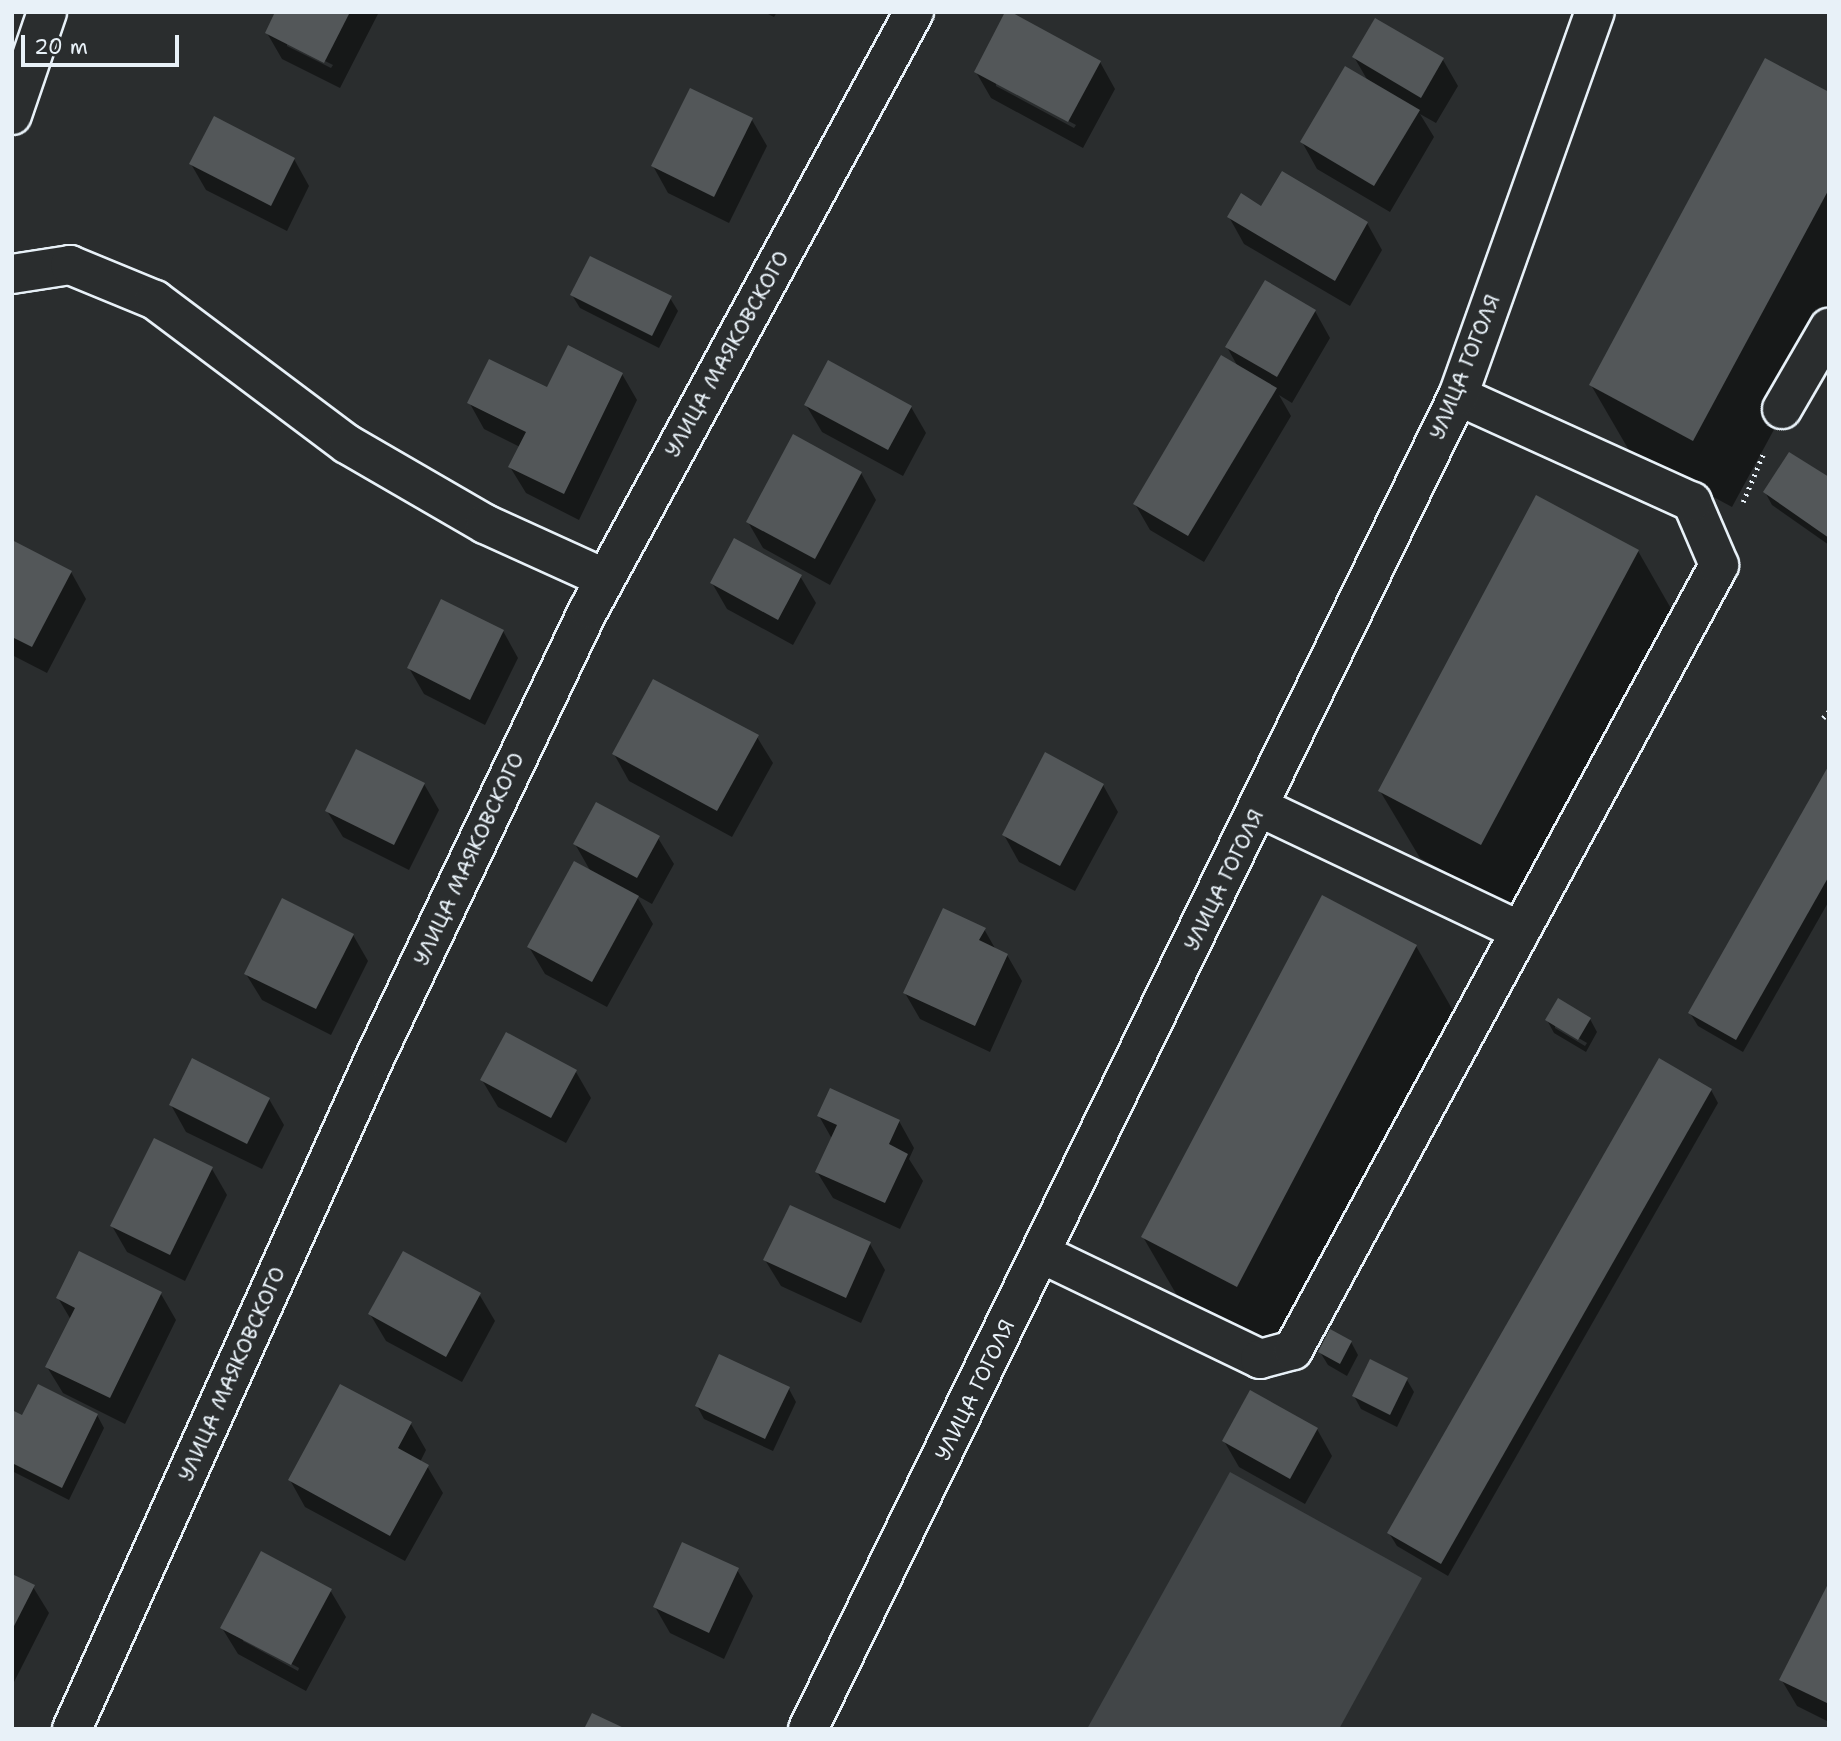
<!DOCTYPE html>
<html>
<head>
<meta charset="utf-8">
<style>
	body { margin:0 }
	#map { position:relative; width:1841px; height:1741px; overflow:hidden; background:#2a2d2e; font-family:"Shantell Sans",sans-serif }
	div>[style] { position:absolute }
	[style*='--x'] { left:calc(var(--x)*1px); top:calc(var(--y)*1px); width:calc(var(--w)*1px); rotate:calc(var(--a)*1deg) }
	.green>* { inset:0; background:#424648 }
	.shadow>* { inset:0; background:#0007 }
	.building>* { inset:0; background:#535759 }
	.path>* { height:4.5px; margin-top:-2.25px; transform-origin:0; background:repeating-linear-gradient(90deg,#e8f1f8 0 2px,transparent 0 7px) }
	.roads { filter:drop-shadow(2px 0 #e8f1f8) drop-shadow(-2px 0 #e8f1f8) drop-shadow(0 2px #e8f1f8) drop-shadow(0 -2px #e8f1f8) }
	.minor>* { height:38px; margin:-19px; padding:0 19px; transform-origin:19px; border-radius:19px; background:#2a2d2e }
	span { translate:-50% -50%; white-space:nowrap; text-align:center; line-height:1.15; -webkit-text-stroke:5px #2a2d2e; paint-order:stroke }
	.street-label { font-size:21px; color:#e8f1f8 }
	.frame { position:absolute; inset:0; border:14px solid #e8f1f8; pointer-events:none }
	.scale { position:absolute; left:21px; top:35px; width:158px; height:32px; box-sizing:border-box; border:4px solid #e8f1f8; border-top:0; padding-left:9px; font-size:21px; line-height:24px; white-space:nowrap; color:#e8f1f8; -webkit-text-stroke:5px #2a2d2e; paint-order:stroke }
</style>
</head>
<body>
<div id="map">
	<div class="green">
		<i style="clip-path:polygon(1230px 1472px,1422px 1578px,1339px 1729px,1087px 1729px)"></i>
	</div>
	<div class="shadow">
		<i style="clip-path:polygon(evenodd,277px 12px,379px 12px,340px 88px,282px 59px,267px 33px,277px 12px,287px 42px,333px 65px,331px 68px,287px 46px,287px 42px)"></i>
		<i style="clip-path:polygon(764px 12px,777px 12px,774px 17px)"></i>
		<i style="clip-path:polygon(1354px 57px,1443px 60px,1458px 86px,1436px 123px,1420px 114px,1434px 137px,1390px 212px,1317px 169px,1302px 142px,1368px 81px)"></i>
		<i style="clip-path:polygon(evenodd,1100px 62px,1115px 89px,1083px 148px,991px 98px,976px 72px,1100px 62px,996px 82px,1076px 125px,1074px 128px,996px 86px,996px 82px)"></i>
		<i style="clip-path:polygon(1829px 94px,1829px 328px,1732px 507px,1630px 452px,1591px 385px)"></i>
		<i style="clip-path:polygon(752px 120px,767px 146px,729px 223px,668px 193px,653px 166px)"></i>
		<i style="clip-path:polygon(294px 159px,309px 186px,287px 231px,206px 190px,191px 164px)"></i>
		<i style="clip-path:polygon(1262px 208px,1367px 223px,1382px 250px,1350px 306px,1244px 244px,1229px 217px)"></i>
		<i style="clip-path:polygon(572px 295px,670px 298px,678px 311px,659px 348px,580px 308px)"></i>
		<i style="clip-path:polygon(1315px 311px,1330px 338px,1292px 403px,1279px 395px,1291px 416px,1204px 562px,1150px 530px,1135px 504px,1238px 367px,1227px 347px)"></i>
		<i style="clip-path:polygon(622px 374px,637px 400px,579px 520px,526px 493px,510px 467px,520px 447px,484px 429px,469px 402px)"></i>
		<i style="clip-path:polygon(806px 405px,911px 407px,926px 433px,903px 476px,822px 432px)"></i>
		<i style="clip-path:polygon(861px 473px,876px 500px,830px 585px,763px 548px,748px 522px)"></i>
		<i style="clip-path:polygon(1829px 479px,1829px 545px,1772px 505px,1765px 492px)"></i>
		<i style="clip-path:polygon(12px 542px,71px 572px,86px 599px,47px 673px,12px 655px)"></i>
		<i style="clip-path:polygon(1638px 551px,1677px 619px,1520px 912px,1420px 858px,1380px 791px)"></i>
		<i style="clip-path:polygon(800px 576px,816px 603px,793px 645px,727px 609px,712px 583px)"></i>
		<i style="clip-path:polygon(503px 631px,518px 658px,485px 725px,424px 694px,409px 668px)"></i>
		<i style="clip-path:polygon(757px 737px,773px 763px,732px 837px,629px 781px,614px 754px)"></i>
		<i style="clip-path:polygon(1829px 768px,1829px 901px,1743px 1052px,1698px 1026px,1690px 1013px)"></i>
		<i style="clip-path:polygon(424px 784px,439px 810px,409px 870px,343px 837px,327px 811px)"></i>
		<i style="clip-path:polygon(1103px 785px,1118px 812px,1075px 891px,1019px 862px,1004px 835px)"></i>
		<i style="clip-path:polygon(658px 838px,674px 864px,652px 904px,636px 895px,653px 924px,607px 1007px,545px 974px,529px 947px,591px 872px,575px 844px)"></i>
		<i style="clip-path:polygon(984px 929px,996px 950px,1007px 955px,1022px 981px,990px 1052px,920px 1019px,905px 993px)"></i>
		<i style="clip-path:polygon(353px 935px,368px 961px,331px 1035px,262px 1000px,246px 974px)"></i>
		<i style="clip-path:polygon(1416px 946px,1455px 1014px,1276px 1354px,1182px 1304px,1143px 1237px)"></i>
		<i style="clip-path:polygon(evenodd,1590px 1019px,1597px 1032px,1586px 1052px,1554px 1033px,1547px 1020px,1590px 1019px,1555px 1024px,1587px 1043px,1585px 1046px,1555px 1028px,1555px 1024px)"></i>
		<i style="clip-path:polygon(576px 1072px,591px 1098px,566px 1143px,498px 1107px,482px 1080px)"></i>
		<i style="clip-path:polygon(1711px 1090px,1718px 1103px,1448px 1576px,1397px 1546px,1389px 1533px)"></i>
		<i style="clip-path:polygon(269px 1099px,284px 1125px,262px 1169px,186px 1132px,171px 1105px)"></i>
		<i style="clip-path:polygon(819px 1116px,899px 1121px,914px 1148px,909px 1159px,923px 1181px,900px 1229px,833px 1198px,817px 1172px,832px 1139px)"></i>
		<i style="clip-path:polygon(212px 1169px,227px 1195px,185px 1281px,127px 1252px,112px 1226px)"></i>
		<i style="clip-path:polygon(870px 1244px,885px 1270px,861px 1323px,781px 1286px,765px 1260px)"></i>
		<i style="clip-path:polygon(161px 1294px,176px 1320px,125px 1424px,63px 1393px,47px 1367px,71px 1320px,58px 1298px)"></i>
		<i style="clip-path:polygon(479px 1294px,495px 1321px,462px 1382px,386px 1341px,370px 1314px)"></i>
		<i style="clip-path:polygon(1351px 1342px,1358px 1355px,1347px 1376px,1328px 1365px,1320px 1352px)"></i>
		<i style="clip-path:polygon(1407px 1380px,1414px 1392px,1397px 1427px,1361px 1409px,1354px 1396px)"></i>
		<i style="clip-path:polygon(789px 1389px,796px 1402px,773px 1451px,704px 1419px,697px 1406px)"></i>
		<i style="clip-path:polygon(12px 1412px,23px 1417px,97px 1415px,104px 1428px,69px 1500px,12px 1471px)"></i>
		<i style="clip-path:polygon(411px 1424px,426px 1450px,420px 1462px,427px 1466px,443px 1493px,405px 1561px,305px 1507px,290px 1480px)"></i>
		<i style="clip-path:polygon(1317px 1429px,1332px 1456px,1305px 1504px,1239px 1467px,1224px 1441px)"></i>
		<i style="clip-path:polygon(737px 1570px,753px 1596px,724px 1659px,670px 1633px,655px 1607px)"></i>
		<i style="clip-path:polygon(12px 1576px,33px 1587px,49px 1613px,12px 1686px)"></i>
		<i style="clip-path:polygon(1829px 1586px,1829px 1722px,1797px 1706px,1781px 1679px)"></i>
		<i style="clip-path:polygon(evenodd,330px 1590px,346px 1617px,306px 1691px,238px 1654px,222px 1628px,330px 1590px,243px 1637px,299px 1668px,298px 1671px,243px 1641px,243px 1637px)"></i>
	</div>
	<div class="building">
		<i style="clip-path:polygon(275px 12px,350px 12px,324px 63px,265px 33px)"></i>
		<i style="clip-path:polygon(1005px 12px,1011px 12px,1101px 61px,1068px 122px,974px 72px)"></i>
		<i style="clip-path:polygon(1375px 18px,1444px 58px,1421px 98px,1352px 57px)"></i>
		<i style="clip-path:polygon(1765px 58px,1829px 92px,1829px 189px,1693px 441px,1589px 385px)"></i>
		<i style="clip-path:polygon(1345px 66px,1420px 110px,1374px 186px,1300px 142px)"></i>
		<i style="clip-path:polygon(690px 88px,753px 118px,714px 197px,651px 166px)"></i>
		<i style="clip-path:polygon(214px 116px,295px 158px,271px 206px,189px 164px)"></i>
		<i style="clip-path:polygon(1282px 171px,1368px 222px,1335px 281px,1227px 217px,1241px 193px,1261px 206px)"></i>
		<i style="clip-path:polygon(590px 256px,672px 296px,652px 336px,570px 295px)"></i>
		<i style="clip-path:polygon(1265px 280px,1316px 310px,1277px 377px,1225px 347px)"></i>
		<i style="clip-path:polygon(568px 345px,623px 373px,564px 494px,508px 467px,526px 432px,467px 403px,489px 359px,547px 387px)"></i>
		<i style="clip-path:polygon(1221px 355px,1277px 388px,1188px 536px,1133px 504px)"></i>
		<i style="clip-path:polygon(828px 360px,912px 406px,888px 450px,804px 405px)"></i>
		<i style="clip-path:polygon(793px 434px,862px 472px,815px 559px,746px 522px)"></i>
		<i style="clip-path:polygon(1789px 452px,1829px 477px,1829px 538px,1763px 492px)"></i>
		<i style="clip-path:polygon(1536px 495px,1639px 550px,1481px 845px,1378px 791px)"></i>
		<i style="clip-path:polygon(734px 538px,802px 575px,778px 620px,710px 583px)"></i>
		<i style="clip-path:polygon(12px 540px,72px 571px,32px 647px,12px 637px)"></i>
		<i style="clip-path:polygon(441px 599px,504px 630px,470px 700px,407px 668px)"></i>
		<i style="clip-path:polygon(653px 679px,759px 735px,717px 811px,612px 754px)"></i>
		<i style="clip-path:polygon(356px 749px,425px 783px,394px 845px,325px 811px)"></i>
		<i style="clip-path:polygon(1045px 752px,1104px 784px,1060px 866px,1002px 835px)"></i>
		<i style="clip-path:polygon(1829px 765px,1829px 876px,1736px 1040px,1688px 1013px)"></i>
		<i style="clip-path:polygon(596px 802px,660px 836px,637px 878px,573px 844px)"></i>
		<i style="clip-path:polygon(574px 861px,639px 896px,592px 982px,527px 947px)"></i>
		<i style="clip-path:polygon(1322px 895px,1417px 945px,1237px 1287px,1141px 1237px)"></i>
		<i style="clip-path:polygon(282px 898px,354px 934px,316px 1009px,244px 974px)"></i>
		<i style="clip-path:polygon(943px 908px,986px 928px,979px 940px,1008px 954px,975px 1026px,903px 993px)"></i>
		<i style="clip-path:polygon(1558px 998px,1591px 1018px,1578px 1040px,1545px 1020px)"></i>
		<i style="clip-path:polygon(506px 1032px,577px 1070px,551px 1118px,480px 1080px)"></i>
		<i style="clip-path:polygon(192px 1058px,270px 1098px,247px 1144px,169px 1105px)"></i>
		<i style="clip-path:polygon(1659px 1058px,1712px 1089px,1441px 1564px,1387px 1533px)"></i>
		<i style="clip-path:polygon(830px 1088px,900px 1120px,889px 1144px,908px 1154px,885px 1203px,815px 1172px,837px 1125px,817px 1116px)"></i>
		<i style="clip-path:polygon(154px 1138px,213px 1167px,170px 1255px,110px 1226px)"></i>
		<i style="clip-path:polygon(790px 1205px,871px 1242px,846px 1298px,763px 1260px)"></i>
		<i style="clip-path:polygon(79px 1251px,162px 1292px,110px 1398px,45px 1367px,75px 1308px,56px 1298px)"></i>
		<i style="clip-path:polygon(403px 1251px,481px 1293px,446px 1357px,368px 1314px)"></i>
		<i style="clip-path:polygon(1330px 1329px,1352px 1341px,1340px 1364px,1318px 1352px)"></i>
		<i style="clip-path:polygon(719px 1354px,790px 1387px,765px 1439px,695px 1406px)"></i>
		<i style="clip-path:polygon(1370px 1359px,1408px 1378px,1390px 1415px,1352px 1396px)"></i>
		<i style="clip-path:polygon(38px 1384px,98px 1414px,62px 1488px,12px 1463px,12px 1410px,22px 1415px)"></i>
		<i style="clip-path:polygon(340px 1384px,412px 1422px,398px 1448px,429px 1465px,390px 1536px,288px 1480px)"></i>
		<i style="clip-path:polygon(1250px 1390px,1318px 1428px,1290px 1479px,1222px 1441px)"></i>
		<i style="clip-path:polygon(682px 1542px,739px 1568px,709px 1633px,653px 1607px)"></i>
		<i style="clip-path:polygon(261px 1551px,332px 1589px,291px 1665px,220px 1628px)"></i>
		<i style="clip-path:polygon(12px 1574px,35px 1585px,12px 1630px)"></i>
		<i style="clip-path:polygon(1829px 1582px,1829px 1704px,1779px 1680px)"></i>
		<i style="clip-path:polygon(592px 1713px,626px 1729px,584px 1729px)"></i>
	</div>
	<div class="path">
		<i style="--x:1743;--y:502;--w:54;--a:-67.2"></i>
		<i style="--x:1823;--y:718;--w:9;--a:-49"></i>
	</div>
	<div class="roads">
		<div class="minor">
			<i style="--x:12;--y:115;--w:109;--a:-71.2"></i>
			<i style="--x:12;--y:274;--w:59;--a:-8.8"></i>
			<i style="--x:70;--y:265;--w:92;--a:22.4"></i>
			<i style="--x:155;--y:300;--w:240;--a:36.9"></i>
			<i style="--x:347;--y:444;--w:160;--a:30.1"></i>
			<i style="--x:485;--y:524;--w:131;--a:24.4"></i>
			<i style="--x:1782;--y:409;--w:94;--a:-59.9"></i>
			<i style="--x:1259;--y:807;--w:289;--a:25.4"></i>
			<i style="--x:1042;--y:1254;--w:242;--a:25.7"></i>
			<i style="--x:1260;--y:1359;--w:34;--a:-15"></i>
			<i style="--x:1293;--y:1350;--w:893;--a:-61.51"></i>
			<i style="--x:1719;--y:565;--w:69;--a:-113.2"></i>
			<i style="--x:1692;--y:502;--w:257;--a:-155.6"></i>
			<i style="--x:72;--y:1729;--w:737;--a:-65.73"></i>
			<i style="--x:375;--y:1057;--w:496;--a:-64.5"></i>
			<i style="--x:589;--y:609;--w:680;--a:-61.44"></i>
			<i style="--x:808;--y:1729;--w:1483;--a:-64.01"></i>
			<i style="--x:1458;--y:396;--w:408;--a:-70.4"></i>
		</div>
	</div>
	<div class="street-label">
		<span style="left:727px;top:354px;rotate:-61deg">УЛИЦА МАЯКОВСКОГО</span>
		<span style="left:1465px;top:367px;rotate:-68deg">УЛИЦА ГОГОЛЯ</span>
		<span style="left:469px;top:859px;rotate:-65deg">УЛИЦА МАЯКОВСКОГО</span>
		<span style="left:1224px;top:880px;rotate:-64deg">УЛИЦА ГОГОЛЯ</span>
		<span style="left:232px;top:1374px;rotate:-66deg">УЛИЦА МАЯКОВСКОГО</span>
		<span style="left:975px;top:1390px;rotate:-64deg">УЛИЦА ГОГОЛЯ</span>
	</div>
	<div class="frame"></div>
	<div class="scale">20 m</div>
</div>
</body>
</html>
